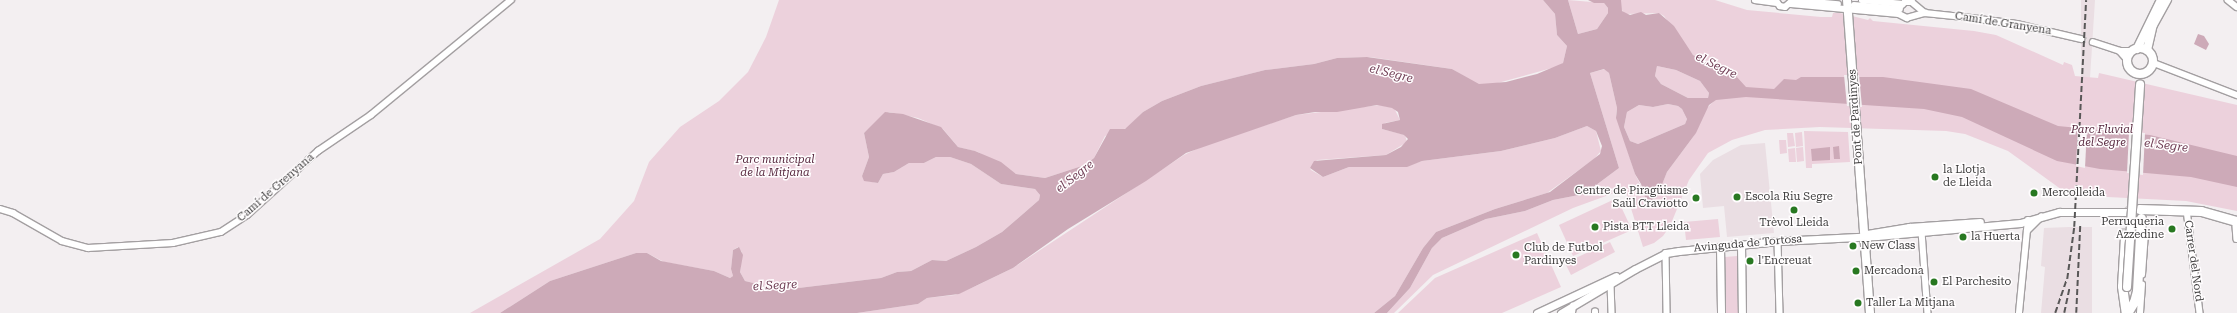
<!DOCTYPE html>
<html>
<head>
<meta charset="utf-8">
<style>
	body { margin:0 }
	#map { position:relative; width:2237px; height:313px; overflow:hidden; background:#f3eff1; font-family:"Roboto Serif",serif }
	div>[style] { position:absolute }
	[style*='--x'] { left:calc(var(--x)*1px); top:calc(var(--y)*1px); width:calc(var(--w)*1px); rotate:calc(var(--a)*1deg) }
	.built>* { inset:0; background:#eadee3 }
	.green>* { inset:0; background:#ecd1dc }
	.water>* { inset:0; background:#cdaab8 }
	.pier>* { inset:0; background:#f3eff1 }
	.minor-tunnel>* { height:5.5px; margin-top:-2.75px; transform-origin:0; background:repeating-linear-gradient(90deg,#cfcbcd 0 5.5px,transparent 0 8.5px) }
	.primary-tunnel>* { height:9px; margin-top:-4.5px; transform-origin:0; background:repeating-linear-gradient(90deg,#cfcbcd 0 9px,transparent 0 13.5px) }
	.roads { filter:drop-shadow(1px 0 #a39fa1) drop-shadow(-1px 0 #a39fa1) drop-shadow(0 1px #a39fa1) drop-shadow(0 -1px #a39fa1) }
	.minor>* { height:5.5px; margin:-2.75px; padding:0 2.75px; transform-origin:2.75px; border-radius:2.75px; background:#fff }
	.tertiary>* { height:7px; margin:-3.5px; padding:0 3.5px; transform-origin:3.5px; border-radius:3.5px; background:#fff }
	.secondary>* { height:8px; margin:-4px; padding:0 4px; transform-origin:4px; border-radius:4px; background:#fff }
	.secondary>.ring { margin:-4px; padding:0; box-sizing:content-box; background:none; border:8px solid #fff; border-radius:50% }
	.primary>* { height:9px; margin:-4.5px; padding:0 4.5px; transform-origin:4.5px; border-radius:4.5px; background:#fff }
	.rail>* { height:1.5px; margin-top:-0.75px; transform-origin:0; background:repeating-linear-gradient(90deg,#585757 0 6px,transparent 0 9px) }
	.bridges { filter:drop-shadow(1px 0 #a39fa1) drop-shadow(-1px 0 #a39fa1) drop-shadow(0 1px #a39fa1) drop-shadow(0 -1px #a39fa1) }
	.secondary-bridge>* { height:8px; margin:-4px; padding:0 4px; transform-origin:4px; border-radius:4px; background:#fff }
	.dots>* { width:11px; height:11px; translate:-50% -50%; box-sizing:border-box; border:2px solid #fffdfe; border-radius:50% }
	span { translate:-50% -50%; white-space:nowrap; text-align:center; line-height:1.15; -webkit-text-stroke:3px #fffdfe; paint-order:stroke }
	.street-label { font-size:11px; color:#3d3c3c }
	.park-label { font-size:11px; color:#592a40; font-style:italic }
	.poi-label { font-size:11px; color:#3d3c3c }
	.left { translate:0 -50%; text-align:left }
	.right { translate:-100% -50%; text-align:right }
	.water-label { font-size:12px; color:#713f56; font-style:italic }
</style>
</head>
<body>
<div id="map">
	<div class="built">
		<i style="clip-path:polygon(2081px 0,2095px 0,2090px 78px,2081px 77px)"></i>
		<i style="clip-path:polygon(1765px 143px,1774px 233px,1727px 237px,1724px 206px,1703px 208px,1700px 174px,1713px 160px,1741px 145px)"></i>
		<i style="clip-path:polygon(2069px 227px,2092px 227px,2092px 313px,2041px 313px,2045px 267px,2041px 266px,2044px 228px)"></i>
	</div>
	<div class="green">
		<i style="clip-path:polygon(779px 0,1543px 0,1555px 14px,1557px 35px,1567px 46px,1563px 63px,1559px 66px,1494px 84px,1477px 84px,1452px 69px,1370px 57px,1337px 58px,1314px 64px,1265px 70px,1201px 86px,1162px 101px,1143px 112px,1127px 128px,1105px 136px,1094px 158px,1085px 165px,1045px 178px,1016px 174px,978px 152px,958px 147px,943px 129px,918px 118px,889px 112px,864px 133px,869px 157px,862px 176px,867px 181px,878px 183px,883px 174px,894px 172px,909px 163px,924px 163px,936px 157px,950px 157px,971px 164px,1001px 184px,1035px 189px,1040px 195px,1039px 200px,1002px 232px,976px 247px,946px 261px,932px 260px,911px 271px,897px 272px,881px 278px,782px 290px,745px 281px,740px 272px,742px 252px,738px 247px,733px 250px,731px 269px,733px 276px,730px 278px,714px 271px,664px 262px,647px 253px,636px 253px,550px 281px,500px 313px,470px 313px,600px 239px,634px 201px,649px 162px,680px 127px,719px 101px,748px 72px,766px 37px)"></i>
		<i style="clip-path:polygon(1568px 0,1604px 3px,1608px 8px,1608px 13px,1597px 29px,1578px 34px)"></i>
		<i style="clip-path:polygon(1621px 0,1715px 0,1747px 10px,1821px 17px,1832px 17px,1833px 13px,1840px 13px,1868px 20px,1870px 18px,1873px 21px,1974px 31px,1996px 35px,2063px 65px,2064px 62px,2072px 65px,2075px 76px,2098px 78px,2099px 73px,2237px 105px,2237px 211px,2186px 201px,2069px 195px,2008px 151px,1965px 134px,1946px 131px,1820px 127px,1765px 130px,1732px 140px,1708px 153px,1689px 180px,1670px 226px,1663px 236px,1654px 243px,1643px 247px,1625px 189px,1573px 208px,1433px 275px,1394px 313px,1387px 313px,1410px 288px,1432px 248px,1442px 238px,1486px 219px,1525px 211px,1553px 200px,1584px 194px,1619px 168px,1590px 73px,1605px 69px,1609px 73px,1617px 108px,1616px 115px,1635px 174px,1648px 200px,1652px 201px,1658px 194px,1667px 172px,1693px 137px,1707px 108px,1715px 100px,1709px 64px,1693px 55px,1664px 16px,1659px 13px,1625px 14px,1621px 9px)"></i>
		<i style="clip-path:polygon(1657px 66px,1676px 70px,1700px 81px,1709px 93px,1708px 98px,1688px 98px,1661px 84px,1655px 76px)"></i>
		<i style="clip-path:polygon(1668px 104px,1678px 106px,1682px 109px,1687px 119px,1685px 124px,1638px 144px,1630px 141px,1624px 127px,1627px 112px,1639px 105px,1653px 107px)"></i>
		<i style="clip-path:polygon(1380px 105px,1394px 108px,1400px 120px,1385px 123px,1382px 129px,1405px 135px,1407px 142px,1386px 155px,1317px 160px,1310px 168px,1311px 170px,1323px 177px,1349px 167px,1403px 167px,1422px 161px,1501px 151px,1555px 138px,1587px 126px,1596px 131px,1601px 151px,1594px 159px,1547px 193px,1495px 209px,1436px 232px,1423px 248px,1395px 296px,1374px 313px,857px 313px,918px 304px,927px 298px,955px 295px,978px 285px,1013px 268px,1184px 155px,1205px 145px,1296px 115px)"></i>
		<i style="clip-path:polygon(1804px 131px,1848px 132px,1850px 162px,1812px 164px,1812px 168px,1806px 168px)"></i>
		<i style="clip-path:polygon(1802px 132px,1803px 146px,1796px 147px,1795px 133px)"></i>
		<i style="clip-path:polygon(1787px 133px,1793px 133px,1795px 146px,1788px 147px)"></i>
		<i style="clip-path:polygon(1779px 140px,1786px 140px,1787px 153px,1780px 154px)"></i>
		<i style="clip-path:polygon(1803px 147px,1804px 161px,1797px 162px,1796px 148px)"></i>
		<i style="clip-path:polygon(1795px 148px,1796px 162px,1789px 162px,1788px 149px)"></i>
		<i style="clip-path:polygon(1617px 198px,1632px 230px,1573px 256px,1559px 225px)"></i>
		<i style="clip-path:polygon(1718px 219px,1720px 237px,1686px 240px,1684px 222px)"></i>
		<i style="clip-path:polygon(1537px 233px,1561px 287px,1502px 313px,1398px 313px,1435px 278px)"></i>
		<i style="clip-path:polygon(1610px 242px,1615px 252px,1571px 275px,1565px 263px)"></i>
		<i style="clip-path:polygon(1737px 256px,1738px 313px,1726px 313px,1725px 257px)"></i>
	</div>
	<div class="water">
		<i style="clip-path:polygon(evenodd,1543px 0,1568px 0,1578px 34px,1597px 29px,1608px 13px,1608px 8px,1604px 3px,1594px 3px,1588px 0,1621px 0,1622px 11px,1630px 15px,1641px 12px,1646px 15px,1659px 13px,1674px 26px,1693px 55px,1706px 62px,1718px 73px,1736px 76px,1746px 87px,1774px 89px,1784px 79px,1796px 80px,1801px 77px,1883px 77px,1971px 89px,2058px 126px,2150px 135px,2237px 156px,2237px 187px,2191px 177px,2100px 169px,2057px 161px,1962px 117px,1924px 109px,1746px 97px,1716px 100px,1709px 105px,1696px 133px,1667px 172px,1657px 197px,1650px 201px,1645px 197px,1641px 184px,1635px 174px,1616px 118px,1617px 108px,1609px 73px,1604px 69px,1590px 73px,1619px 168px,1584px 194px,1553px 200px,1525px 211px,1486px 219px,1442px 238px,1432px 248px,1410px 288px,1387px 313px,1374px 313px,1395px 296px,1423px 248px,1436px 232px,1495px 209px,1550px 192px,1600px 154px,1602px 146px,1596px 131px,1587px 126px,1555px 138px,1501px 151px,1422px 161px,1407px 167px,1349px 167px,1323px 177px,1310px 168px,1314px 161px,1386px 155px,1401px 147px,1408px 139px,1404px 135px,1382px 129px,1382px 124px,1400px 120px,1398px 112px,1392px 108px,1377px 105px,1337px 112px,1315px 112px,1296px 115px,1186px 153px,1146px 181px,1068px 229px,1013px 268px,959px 294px,927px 298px,918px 304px,857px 313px,500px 313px,550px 281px,636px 253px,647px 253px,661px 261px,714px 271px,730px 278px,733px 276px,731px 269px,733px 250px,739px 247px,743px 255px,740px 272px,745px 281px,782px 290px,881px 278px,897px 272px,911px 271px,932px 260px,946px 261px,976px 247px,1002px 232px,1039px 200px,1040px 195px,1035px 189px,1001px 184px,971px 164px,950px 157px,936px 157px,924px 163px,909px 163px,894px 172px,883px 174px,878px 183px,864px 181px,862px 176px,869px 157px,864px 133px,885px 112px,903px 114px,941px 127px,958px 147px,975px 151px,1001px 162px,1016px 174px,1045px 178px,1085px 165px,1094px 158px,1110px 129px,1125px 129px,1143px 112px,1162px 101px,1201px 86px,1265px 70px,1314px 64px,1337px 58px,1367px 57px,1452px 69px,1479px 84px,1506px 82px,1537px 74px,1563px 63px,1567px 46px,1557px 35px,1555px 14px,1543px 0,1657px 66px,1676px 70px,1700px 81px,1709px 93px,1708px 98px,1688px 98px,1661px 84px,1655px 76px,1657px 66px,1543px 0,1668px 104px,1678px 106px,1682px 109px,1687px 119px,1685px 124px,1638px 144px,1630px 141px,1624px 127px,1627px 112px,1639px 105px,1653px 107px,1668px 104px)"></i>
		<i style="clip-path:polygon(2198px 34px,2204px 36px,2209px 44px,2206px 50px,2194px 44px)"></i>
		<i style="clip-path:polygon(1839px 146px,1840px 159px,1834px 159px,1833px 147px)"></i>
		<i style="clip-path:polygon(1830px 147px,1830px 160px,1812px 161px,1811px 149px)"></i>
	</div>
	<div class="pier">
		<i style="clip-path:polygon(1844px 75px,1859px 75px,1862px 107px,1847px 106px)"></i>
		<i style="clip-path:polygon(2078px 127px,2087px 128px,2085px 168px,2076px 166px)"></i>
		<i style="clip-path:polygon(2129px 132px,2145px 133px,2143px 175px,2127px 173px)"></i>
	</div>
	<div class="minor-tunnel">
		<i style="--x:2081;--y:39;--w:12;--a:14"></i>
	</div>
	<div class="primary-tunnel">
		<i style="--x:2125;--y:237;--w:25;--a:-88"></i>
		<i style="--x:2126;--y:212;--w:8;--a:-40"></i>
	</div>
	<div class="roads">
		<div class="minor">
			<i style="--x:1755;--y:0;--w:22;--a:8"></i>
			<i style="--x:1776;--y:0;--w:7;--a:56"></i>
			<i style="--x:1780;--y:6;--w:5;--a:11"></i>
			<i style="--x:1785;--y:7;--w:9;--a:-41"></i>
			<i style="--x:1862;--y:0;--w:41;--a:5.6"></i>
			<i style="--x:2228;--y:0;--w:11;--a:38"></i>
			<i style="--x:1795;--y:3;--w:7;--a:-16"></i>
			<i style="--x:1802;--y:1;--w:36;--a:5"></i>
			<i style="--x:1791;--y:4;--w:108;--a:5.3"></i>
			<i style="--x:1899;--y:14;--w:9;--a:27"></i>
			<i style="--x:1907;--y:18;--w:19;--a:-16"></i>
			<i style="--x:1925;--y:13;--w:39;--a:6"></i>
			<i style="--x:1964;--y:17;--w:53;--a:7.5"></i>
			<i style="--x:2017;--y:24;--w:66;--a:13.2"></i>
			<i style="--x:1854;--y:5;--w:46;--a:5"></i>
			<i style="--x:1901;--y:6;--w:6;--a:-45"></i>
			<i style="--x:1905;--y:2;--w:7;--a:0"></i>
			<i style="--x:1912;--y:2;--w:17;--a:40"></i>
			<i style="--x:2093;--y:42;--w:28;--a:18"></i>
			<i style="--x:2120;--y:51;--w:12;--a:0"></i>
			<i style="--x:2120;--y:51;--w:11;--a:49"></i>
			<i style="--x:2154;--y:63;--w:89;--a:21.1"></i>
			<i style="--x:0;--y:209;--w:14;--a:17"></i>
			<i style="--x:13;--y:213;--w:56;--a:29.7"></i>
			<i style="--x:62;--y:241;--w:27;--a:15"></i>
			<i style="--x:88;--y:248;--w:85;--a:-3.4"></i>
			<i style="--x:173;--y:243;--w:49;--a:-12.9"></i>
			<i style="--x:221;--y:232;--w:31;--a:-33"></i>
			<i style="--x:247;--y:215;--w:96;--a:-42"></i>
			<i style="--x:318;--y:151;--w:64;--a:-34.2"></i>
			<i style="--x:371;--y:115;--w:181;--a:-39.4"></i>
			<i style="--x:2187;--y:210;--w:104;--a:82.8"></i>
			<i style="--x:2236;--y:226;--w:13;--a:86"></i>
			<i style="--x:2027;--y:231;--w:20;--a:-45"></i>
			<i style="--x:1922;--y:232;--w:81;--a:85.8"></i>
			<i style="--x:1778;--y:241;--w:72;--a:88.4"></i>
			<i style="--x:1666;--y:253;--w:60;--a:89"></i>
			<i style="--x:2142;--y:275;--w:42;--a:-85.9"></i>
			<i style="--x:1611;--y:284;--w:29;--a:88"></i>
			<i style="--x:1572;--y:313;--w:7;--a:-82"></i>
			<i style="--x:1595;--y:313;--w:1;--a:-90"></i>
			<i style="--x:2019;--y:313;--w:93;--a:-84.5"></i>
			<i style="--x:2140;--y:313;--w:28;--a:-86"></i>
		</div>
		<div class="tertiary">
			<i style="--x:1867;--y:234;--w:43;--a:-9.5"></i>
			<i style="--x:1909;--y:227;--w:71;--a:-4"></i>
			<i style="--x:1741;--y:245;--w:68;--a:89.2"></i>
			<i style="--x:1720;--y:247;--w:66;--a:89.1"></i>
			<i style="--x:1537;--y:313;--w:87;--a:-25.1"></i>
			<i style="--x:1561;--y:313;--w:86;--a:-30.7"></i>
			<i style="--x:1635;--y:269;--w:35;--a:-27"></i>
			<i style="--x:1666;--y:253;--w:13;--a:-9"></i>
			<i style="--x:1679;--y:251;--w:100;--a:-5.8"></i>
			<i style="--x:1778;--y:241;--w:99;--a:-2.9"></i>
			<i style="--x:1877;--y:236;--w:144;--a:-5.2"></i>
			<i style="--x:2020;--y:223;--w:41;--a:-15.8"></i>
			<i style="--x:2059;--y:212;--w:67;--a:0"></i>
		</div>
		<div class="secondary">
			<i style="--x:1847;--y:0;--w:314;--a:85.8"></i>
			<i class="ring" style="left:2127px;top:48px;width:18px;height:18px"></i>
			<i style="--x:2137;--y:49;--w:55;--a:-63.9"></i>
			<i style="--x:2147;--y:50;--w:26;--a:-77"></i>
			<i style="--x:2153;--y:25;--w:29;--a:-61"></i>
		</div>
		<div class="primary">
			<i style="--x:2139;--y:209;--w:62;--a:1.8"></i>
			<i style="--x:2201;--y:211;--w:37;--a:16"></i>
			<i style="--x:2125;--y:237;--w:49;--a:93.5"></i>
			<i style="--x:2122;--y:286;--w:27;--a:82"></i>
			<i style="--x:2127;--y:313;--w:13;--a:-58"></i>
			<i style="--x:2134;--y:302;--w:11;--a:-75"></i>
			<i style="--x:2137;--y:291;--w:73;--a:-86.9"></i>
		</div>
	</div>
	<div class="rail">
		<i style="--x:2055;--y:313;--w:36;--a:-71"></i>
		<i style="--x:2067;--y:279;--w:52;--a:-82.3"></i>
		<i style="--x:2074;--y:227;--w:227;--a:-87"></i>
		<i style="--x:2064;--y:313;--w:25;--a:-78"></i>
		<i style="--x:2076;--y:313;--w:89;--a:-87.4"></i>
	</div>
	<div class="bridges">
		<div class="secondary-bridge">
			<i style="--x:2127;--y:287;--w:203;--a:-86.3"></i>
		</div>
	</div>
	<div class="dots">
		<i style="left:1935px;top:177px;background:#287821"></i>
		<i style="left:2034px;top:193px;background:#287821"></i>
		<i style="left:1737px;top:197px;background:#287821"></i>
		<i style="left:1696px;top:198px;background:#287821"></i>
		<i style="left:1794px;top:210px;background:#287821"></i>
		<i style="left:1595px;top:227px;background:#287821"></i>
		<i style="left:2172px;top:229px;background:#287821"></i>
		<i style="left:1963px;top:237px;background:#287821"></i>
		<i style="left:1853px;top:246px;background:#287821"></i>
		<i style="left:1516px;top:255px;background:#287821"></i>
		<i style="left:1750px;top:261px;background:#287821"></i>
		<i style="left:1856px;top:271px;background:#287821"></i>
		<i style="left:1934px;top:282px;background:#287821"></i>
		<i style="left:1858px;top:303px;background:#287821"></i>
	</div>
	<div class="street-label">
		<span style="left:2003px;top:24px;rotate:9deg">Camí de Granyena</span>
		<span style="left:1856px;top:117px;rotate:-94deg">Pont de Pardinyes</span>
		<span style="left:276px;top:188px;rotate:-41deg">Camí de Grenyana</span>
		<span style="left:1748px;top:244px;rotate:-5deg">Avinguda de Tortosa</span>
		<span style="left:2193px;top:261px;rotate:82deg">Carrer del Nord</span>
	</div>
	<div class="park-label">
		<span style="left:2102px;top:137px">Parc Fluvial<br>del Segre</span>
		<span style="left:775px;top:167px">Parc municipal<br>de la Mitjana</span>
	</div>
	<div class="poi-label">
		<span class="left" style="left:1943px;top:177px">la Llotja<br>de Lleida</span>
		<span class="right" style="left:1688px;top:198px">Centre de Piragüisme<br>Saül Craviotto</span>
		<span class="left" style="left:2042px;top:193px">Mercolleida</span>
		<span class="left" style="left:1745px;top:197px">Escola Riu Segre</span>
		<span style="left:1794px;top:223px">Trèvol Lleida</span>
		<span class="right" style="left:2164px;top:229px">Perruqueria<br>Azzedine</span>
		<span class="left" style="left:1603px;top:227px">Pista BTT Lleida</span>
		<span class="left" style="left:1971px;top:237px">la Huerta</span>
		<span class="left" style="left:1861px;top:246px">New Class</span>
		<span class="left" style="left:1524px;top:255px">Club de Futbol<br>Pardinyes</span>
		<span class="left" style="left:1758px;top:261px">l'Encreuat</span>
		<span class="left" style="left:1864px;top:271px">Mercadona</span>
		<span class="left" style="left:1942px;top:282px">El Parchesito</span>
		<span class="left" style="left:1866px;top:303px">Taller La Mitjana</span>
	</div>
	<div class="water-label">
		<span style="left:1716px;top:66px;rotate:26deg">el Segre</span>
		<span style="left:1391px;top:74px;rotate:14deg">el Segre</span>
		<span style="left:2166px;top:146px;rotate:7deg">el Segre</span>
		<span style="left:1075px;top:177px;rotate:-38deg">el Segre</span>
		<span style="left:775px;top:286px;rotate:-3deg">el Segre</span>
	</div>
</div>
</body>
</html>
